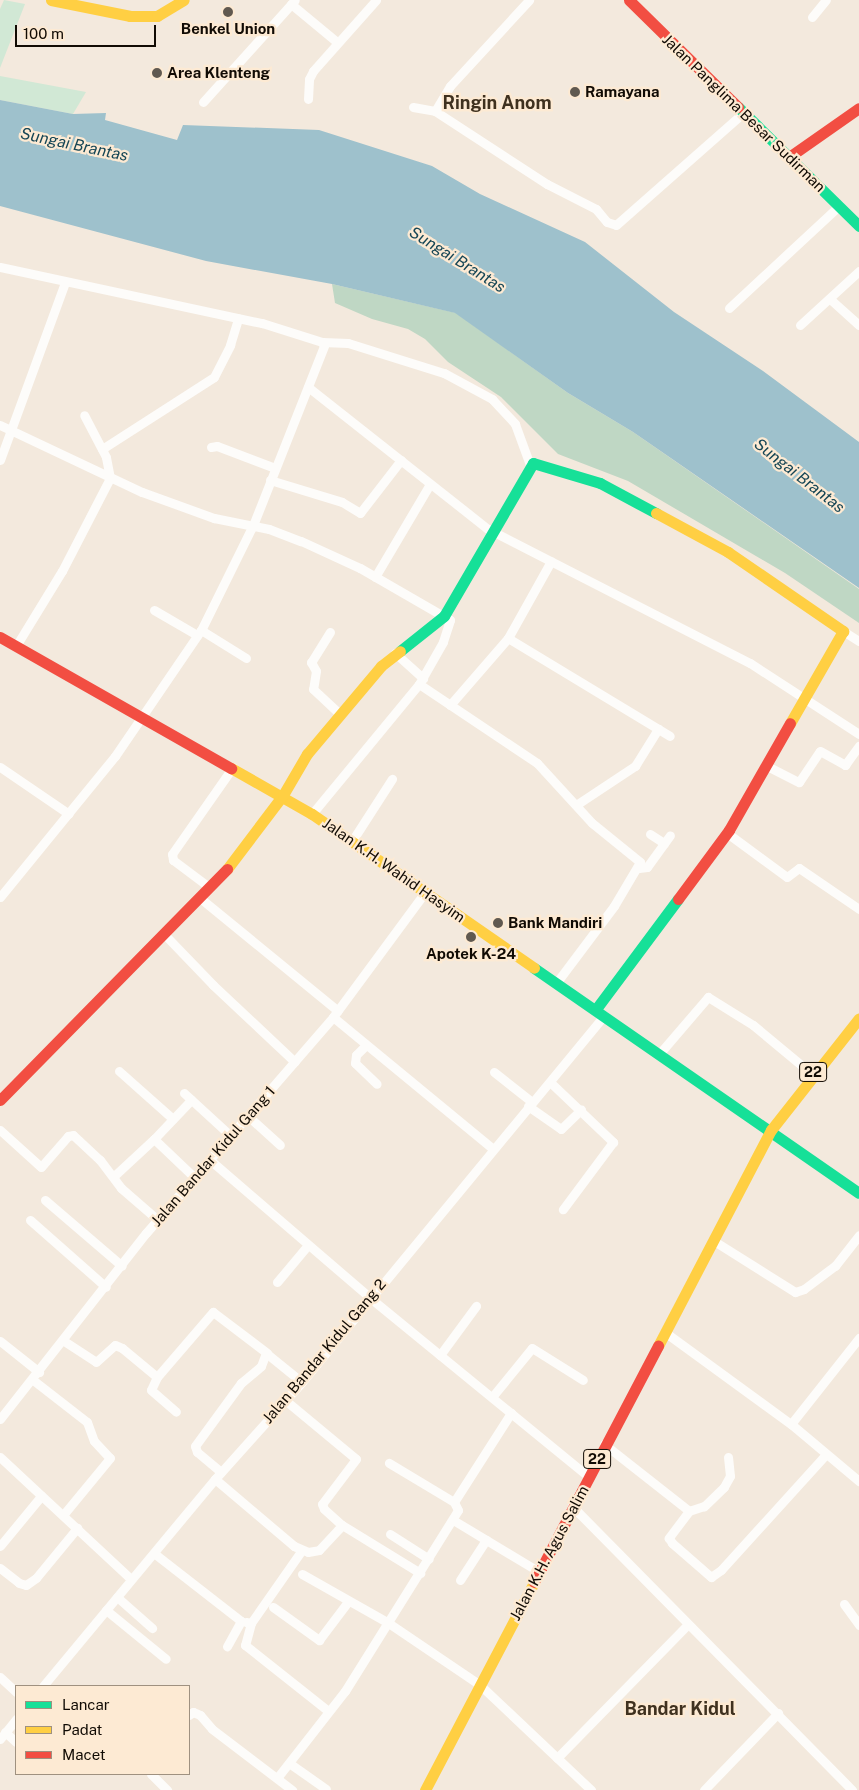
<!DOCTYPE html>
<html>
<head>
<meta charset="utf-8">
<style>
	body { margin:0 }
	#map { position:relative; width:859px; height:1790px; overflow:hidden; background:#f3e9dd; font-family:"Public Sans",sans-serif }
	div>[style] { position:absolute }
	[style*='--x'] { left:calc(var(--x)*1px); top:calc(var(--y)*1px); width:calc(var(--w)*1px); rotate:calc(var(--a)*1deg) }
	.green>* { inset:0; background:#d1e8d5 }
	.forest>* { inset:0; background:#bfd7c4 }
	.water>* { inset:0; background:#9ec1cc }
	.street>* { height:9px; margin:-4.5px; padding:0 4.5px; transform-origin:4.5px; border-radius:4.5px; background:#fdfcfa }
	.fast>* { height:11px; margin:-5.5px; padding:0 5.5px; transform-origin:5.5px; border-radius:5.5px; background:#16e098 }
	.slow>* { height:11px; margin:-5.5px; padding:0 5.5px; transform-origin:5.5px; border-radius:5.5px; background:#ffcf43 }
	.jam>* { height:11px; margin:-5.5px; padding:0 5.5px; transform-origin:5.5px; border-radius:5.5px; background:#f24e42 }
	.dots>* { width:14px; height:14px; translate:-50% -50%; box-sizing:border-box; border:2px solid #fdead3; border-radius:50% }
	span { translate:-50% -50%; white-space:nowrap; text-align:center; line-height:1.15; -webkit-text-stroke:4.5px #fdead3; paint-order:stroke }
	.shield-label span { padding:1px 4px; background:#fdead3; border:1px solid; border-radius:4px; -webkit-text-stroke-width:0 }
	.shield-label { font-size:14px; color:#110b04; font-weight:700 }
	.poi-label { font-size:15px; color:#110b04; font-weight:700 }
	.left { translate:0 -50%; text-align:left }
	.street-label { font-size:15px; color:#110b04 }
	.water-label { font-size:16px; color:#164655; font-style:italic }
	.quarter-label { font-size:18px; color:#3f311f; font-weight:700 }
	.legend { position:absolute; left:15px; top:1685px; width:175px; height:90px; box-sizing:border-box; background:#fdead3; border:1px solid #9f9180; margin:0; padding:6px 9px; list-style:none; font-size:15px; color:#110b04 }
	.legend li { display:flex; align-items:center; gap:10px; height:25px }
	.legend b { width:25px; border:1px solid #9f9180 }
	.scale { position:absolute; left:15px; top:25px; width:141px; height:22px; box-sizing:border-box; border:2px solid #110b04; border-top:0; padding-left:6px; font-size:15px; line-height:18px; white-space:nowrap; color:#110b04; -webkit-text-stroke:4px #fdead3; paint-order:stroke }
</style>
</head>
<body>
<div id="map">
	<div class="green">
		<i style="clip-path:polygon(4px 0,25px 4px,0 68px,0 9px)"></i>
		<i style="clip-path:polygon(0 76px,86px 92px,73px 114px,0 100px)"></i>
	</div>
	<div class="forest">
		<i style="clip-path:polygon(332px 284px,456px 313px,568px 393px,633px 432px,859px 589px,859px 623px,785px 573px,628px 481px,558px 454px,501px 397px,448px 362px,425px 339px,408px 329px,372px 319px,335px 303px)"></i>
	</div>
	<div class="water">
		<i style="clip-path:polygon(0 100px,73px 114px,106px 113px,105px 120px,177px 140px,183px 125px,319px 130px,432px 166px,480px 194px,585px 242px,674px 312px,763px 371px,859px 442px,859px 588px,633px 432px,568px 393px,455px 313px,332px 284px,206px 261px,0 206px)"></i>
	</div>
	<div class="street">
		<i style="--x:291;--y:4;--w:60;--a:39.6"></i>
		<i style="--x:812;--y:17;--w:22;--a:-51"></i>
		<i style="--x:308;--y:99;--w:20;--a:-87"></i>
		<i style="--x:309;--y:79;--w:9;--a:-63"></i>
		<i style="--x:313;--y:71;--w:95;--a:-48.4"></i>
		<i style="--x:203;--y:102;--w:137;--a:-48"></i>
		<i style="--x:413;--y:107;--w:22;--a:10"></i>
		<i style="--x:435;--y:111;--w:134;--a:33.1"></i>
		<i style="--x:547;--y:184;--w:55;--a:27"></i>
		<i style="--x:596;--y:209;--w:17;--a:50"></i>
		<i style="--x:607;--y:222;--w:9;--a:18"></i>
		<i style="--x:616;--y:225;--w:168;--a:-41.4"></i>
		<i style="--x:435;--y:111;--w:29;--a:-59"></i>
		<i style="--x:450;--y:86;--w:117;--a:-47.4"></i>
		<i style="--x:0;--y:267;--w:268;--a:12.1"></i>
		<i style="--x:262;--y:323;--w:63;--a:17.6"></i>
		<i style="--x:322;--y:342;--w:4;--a:63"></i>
		<i style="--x:324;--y:346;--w:193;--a:111.6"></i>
		<i style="--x:253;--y:525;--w:117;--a:116.3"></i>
		<i style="--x:201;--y:630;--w:153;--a:124.3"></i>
		<i style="--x:115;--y:756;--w:182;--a:129.2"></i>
		<i style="--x:830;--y:299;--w:39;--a:42"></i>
		<i style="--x:729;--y:308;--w:151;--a:-42.9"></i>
		<i style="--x:800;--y:325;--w:80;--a:-42.5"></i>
		<i style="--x:322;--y:342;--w:26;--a:2"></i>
		<i style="--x:348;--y:343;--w:101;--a:17.4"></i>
		<i style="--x:444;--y:373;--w:55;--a:28.4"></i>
		<i style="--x:492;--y:399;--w:34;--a:47"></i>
		<i style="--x:515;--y:424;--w:44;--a:69.9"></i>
		<i style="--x:308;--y:387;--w:229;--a:38.3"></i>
		<i style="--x:488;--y:529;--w:294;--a:27.1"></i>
		<i style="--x:750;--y:663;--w:130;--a:33.1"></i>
		<i style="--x:0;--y:425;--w:157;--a:25.3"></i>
		<i style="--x:142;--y:492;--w:77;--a:19.9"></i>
		<i style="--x:214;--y:518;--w:56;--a:11.3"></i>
		<i style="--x:269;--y:529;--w:34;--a:21"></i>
		<i style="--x:301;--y:541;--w:65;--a:24.6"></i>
		<i style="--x:360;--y:568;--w:104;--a:30"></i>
		<i style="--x:450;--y:620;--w:23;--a:108"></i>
		<i style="--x:443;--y:642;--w:48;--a:119.7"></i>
		<i style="--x:419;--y:684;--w:168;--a:129.5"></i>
		<i style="--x:211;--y:447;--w:6;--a:-9"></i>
		<i style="--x:217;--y:446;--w:62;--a:20.8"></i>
		<i style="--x:102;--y:449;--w:133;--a:-32.7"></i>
		<i style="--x:214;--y:377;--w:36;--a:-63"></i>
		<i style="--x:230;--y:345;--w:28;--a:-73"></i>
		<i style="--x:0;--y:460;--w:189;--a:-69.9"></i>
		<i style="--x:270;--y:480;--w:75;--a:17"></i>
		<i style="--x:342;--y:502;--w:21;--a:31"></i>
		<i style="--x:360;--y:513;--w:67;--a:-52.3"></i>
		<i style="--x:375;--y:577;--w:108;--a:-59.4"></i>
		<i style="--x:154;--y:610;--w:50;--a:30.2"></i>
		<i style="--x:201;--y:630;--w:53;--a:31.9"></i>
		<i style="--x:843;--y:631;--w:19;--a:32"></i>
		<i style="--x:330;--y:632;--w:36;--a:122"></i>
		<i style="--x:311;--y:662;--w:10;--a:61"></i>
		<i style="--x:316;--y:671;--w:18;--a:99"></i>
		<i style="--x:313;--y:689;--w:35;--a:43"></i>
		<i style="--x:508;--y:638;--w:189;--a:31.2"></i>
		<i style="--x:16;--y:646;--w:88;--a:-58.5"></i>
		<i style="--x:62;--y:571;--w:105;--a:-62.7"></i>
		<i style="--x:110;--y:478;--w:21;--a:-101"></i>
		<i style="--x:106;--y:457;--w:47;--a:-117.6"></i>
		<i style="--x:395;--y:653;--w:38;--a:42"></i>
		<i style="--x:419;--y:684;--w:142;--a:33.8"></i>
		<i style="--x:537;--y:763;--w:81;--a:47.5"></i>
		<i style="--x:592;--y:823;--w:62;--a:39.1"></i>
		<i style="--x:640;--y:862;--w:51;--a:120.6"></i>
		<i style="--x:614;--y:906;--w:95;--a:126.9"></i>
		<i style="--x:450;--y:705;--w:89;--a:-49.1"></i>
		<i style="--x:508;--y:638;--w:88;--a:-60.8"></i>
		<i style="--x:765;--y:765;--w:38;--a:27"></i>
		<i style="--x:799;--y:782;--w:37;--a:-56"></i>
		<i style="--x:820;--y:751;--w:29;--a:29"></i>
		<i style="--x:845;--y:765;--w:24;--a:-54"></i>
		<i style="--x:0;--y:767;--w:83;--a:34.3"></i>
		<i style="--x:576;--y:805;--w:71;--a:-33.5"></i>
		<i style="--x:635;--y:766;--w:44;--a:-58.1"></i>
		<i style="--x:727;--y:833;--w:74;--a:36.3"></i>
		<i style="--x:787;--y:877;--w:15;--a:-37"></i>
		<i style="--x:799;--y:868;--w:73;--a:34.3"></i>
		<i style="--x:650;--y:834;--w:17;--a:33"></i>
		<i style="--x:352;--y:841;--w:74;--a:-57.2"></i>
		<i style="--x:639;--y:868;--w:8;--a:-7"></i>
		<i style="--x:647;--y:867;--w:39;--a:-54"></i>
		<i style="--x:209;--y:887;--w:45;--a:-143.1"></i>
		<i style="--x:173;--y:860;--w:6;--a:-99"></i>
		<i style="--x:172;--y:854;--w:106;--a:-55"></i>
		<i style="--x:200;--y:898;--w:178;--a:39.3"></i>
		<i style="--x:164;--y:934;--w:71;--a:46.1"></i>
		<i style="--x:213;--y:985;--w:112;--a:43.2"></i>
		<i style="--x:333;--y:1017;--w:206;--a:39.5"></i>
		<i style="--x:366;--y:1045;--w:14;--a:135"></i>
		<i style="--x:356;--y:1055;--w:8;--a:97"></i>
		<i style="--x:355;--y:1063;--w:30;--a:44"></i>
		<i style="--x:660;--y:1053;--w:74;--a:-49.4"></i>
		<i style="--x:708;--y:997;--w:53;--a:31.9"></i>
		<i style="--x:753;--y:1025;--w:77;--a:39.7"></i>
		<i style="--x:119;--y:1071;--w:72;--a:41.6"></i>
		<i style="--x:494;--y:1072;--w:48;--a:38.3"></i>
		<i style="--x:551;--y:1083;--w:86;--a:43.6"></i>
		<i style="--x:613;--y:1142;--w:84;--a:126.7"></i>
		<i style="--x:184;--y:1093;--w:64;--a:42.5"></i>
		<i style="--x:528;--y:1106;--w:40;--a:34.9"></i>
		<i style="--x:561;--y:1129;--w:28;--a:-44"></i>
		<i style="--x:248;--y:1116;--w:43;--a:42.2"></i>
		<i style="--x:0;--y:1130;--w:55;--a:42.1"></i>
		<i style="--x:41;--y:1167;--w:41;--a:-48.9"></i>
		<i style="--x:68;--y:1136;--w:5;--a:-11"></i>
		<i style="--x:73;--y:1135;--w:37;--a:43"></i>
		<i style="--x:100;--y:1160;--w:35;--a:53"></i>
		<i style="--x:121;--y:1188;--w:49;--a:40.9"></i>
		<i style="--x:154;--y:1139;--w:54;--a:-46.5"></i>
		<i style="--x:210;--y:1160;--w:210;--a:40.7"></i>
		<i style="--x:369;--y:1297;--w:284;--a:39.3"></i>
		<i style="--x:114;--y:1176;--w:54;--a:-42.8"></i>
		<i style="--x:154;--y:1139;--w:54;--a:43.5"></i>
		<i style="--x:45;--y:1200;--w:101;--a:40.6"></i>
		<i style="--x:30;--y:1220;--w:101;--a:41.4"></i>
		<i style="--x:714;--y:1241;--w:96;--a:32.2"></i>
		<i style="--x:795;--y:1292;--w:9;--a:-18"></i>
		<i style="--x:804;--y:1289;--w:39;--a:-37"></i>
		<i style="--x:835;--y:1266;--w:39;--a:-52"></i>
		<i style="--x:277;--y:1282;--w:48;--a:-50"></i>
		<i style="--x:666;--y:1333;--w:155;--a:36.1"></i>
		<i style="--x:791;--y:1424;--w:89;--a:40"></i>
		<i style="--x:0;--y:1341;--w:50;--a:38.5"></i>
		<i style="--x:64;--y:1341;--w:38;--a:33"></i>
		<i style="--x:96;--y:1362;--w:25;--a:-42"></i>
		<i style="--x:115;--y:1345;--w:8;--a:23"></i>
		<i style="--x:122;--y:1348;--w:45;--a:39.6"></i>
		<i style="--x:157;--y:1377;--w:14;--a:115"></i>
		<i style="--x:151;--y:1390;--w:33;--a:41"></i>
		<i style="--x:440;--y:1355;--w:61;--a:-53.7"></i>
		<i style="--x:157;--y:1377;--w:86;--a:-49.3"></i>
		<i style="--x:213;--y:1312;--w:68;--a:37.2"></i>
		<i style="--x:33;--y:1380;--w:68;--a:37.9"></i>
		<i style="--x:87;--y:1422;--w:20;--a:70"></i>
		<i style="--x:94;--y:1441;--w:23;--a:47"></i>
		<i style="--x:110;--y:1458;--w:74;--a:129.5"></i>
		<i style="--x:492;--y:1397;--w:63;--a:-50.8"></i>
		<i style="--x:532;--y:1348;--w:60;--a:32.1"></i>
		<i style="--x:285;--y:1400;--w:92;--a:39.7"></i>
		<i style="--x:356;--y:1459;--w:56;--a:127.1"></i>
		<i style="--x:322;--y:1504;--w:5;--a:68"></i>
		<i style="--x:324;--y:1509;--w:24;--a:42"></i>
		<i style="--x:342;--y:1525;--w:92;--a:31.6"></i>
		<i style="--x:0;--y:1419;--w:236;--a:-51.9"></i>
		<i style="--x:146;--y:1233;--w:286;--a:-49.1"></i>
		<i style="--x:333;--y:1017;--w:155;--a:-53.6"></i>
		<i style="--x:791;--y:1424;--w:110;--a:-51.7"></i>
		<i style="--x:604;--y:1444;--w:108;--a:38.2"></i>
		<i style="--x:0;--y:1457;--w:179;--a:43"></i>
		<i style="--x:728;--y:1457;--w:19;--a:84"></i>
		<i style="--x:730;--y:1476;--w:13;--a:119"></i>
		<i style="--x:724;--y:1487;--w:28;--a:136"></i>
		<i style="--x:704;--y:1506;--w:16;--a:162"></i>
		<i style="--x:689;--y:1511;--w:34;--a:127"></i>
		<i style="--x:669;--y:1538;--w:6;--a:59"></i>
		<i style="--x:672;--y:1543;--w:52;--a:41.1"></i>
		<i style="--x:711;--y:1577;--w:12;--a:-35"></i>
		<i style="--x:721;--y:1570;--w:156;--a:-47.8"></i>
		<i style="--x:221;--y:1472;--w:31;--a:-140"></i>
		<i style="--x:197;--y:1452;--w:6;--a:-108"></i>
		<i style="--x:195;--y:1446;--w:78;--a:-53.9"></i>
		<i style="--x:241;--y:1383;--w:26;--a:-40"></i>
		<i style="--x:261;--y:1366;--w:14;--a:-69"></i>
		<i style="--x:266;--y:1353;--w:46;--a:38.9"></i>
		<i style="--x:215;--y:1479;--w:104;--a:40.3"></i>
		<i style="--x:294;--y:1546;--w:15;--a:23"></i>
		<i style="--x:308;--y:1552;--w:11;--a:-10"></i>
		<i style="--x:319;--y:1550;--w:34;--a:-47"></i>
		<i style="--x:454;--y:1502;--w:106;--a:-57.4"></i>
		<i style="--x:572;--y:1506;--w:399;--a:45.4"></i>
		<i style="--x:453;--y:1520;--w:99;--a:31"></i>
		<i style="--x:390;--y:1534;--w:46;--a:32.7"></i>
		<i style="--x:0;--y:1546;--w:65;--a:-50.6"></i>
		<i style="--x:155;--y:1554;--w:109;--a:37.9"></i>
		<i style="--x:241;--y:1621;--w:29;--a:119"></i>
		<i style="--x:0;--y:1568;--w:24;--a:38"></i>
		<i style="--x:19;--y:1583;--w:7;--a:16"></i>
		<i style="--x:26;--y:1585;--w:12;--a:-35"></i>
		<i style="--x:36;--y:1578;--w:65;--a:-50.6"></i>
		<i style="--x:302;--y:1574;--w:98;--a:29.5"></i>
		<i style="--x:387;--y:1622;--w:112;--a:34.1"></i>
		<i style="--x:480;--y:1685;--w:153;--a:43.4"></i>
		<i style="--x:460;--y:1580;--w:48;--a:-57"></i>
		<i style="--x:117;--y:1597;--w:47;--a:41.5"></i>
		<i style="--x:844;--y:1604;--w:26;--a:54"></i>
		<i style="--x:273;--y:1607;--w:57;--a:35.7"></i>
		<i style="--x:319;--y:1640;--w:46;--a:-52.9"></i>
		<i style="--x:106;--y:1610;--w:77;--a:39.2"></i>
		<i style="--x:246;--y:1622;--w:5;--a:11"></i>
		<i style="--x:251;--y:1623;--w:89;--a:-55.1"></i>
		<i style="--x:251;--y:1623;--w:23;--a:105"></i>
		<i style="--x:245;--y:1645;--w:105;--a:38.4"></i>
		<i style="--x:0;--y:1677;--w:22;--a:43"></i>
		<i style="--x:43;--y:1686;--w:269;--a:-50.3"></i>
		<i style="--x:215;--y:1479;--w:130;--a:-48.1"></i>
		<i style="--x:302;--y:1382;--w:475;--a:-50.5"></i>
		<i style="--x:189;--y:1715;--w:5;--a:-37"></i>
		<i style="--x:193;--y:1712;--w:8;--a:23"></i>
		<i style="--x:200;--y:1715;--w:18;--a:49"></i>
		<i style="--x:212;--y:1729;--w:101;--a:37.3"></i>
		<i style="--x:5;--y:1732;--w:15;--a:42"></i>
		<i style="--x:0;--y:1739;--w:26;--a:-51"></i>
		<i style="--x:557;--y:1758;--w:187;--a:-45.6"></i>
		<i style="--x:289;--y:1763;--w:45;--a:35.1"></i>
		<i style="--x:151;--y:1774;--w:23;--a:45"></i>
		<i style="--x:277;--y:1778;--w:110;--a:-52"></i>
		<i style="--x:345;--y:1691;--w:213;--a:-58"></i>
		<i style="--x:458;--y:1510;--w:9;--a:-117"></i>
		<i style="--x:454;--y:1502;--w:76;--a:-149"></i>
		<i style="--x:704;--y:1790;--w:107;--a:-46.1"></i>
	</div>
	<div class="fast">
		<i style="--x:738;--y:107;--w:170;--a:44.5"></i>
		<i style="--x:400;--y:651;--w:56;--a:-38.5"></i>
		<i style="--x:444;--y:616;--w:177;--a:-59.8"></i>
		<i style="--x:533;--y:463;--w:70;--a:16.6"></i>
		<i style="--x:600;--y:483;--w:64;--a:28.2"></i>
		<i style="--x:534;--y:968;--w:395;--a:34.7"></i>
		<i style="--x:596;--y:1009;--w:137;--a:-53.3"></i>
	</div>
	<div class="slow">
		<i style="--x:51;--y:0;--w:81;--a:11.4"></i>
		<i style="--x:130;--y:16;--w:27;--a:0"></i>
		<i style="--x:157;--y:16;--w:31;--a:-31"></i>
		<i style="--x:656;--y:513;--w:82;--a:28.4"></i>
		<i style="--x:728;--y:552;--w:140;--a:34.5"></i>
		<i style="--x:843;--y:631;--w:106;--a:119.9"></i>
		<i style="--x:231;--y:768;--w:93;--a:29.6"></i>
		<i style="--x:312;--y:814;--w:270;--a:34.7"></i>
		<i style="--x:227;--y:869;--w:93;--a:-52.9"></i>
		<i style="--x:283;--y:795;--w:48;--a:-59.7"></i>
		<i style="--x:307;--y:754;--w:115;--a:-49.9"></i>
		<i style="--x:381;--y:666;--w:24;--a:-38"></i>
		<i style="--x:658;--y:1346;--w:244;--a:-62.4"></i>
		<i style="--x:771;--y:1130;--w:142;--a:-51.8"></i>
		<i style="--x:425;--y:1790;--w:235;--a:-62.3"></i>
	</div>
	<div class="jam">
		<i style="--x:629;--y:0;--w:153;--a:44.5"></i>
		<i style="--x:789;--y:157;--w:85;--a:-35"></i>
		<i style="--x:0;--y:637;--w:266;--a:29.6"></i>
		<i style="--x:678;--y:899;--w:86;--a:-53.5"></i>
		<i style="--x:729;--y:830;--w:123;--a:-60.3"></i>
		<i style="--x:0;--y:1100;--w:324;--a:-45.5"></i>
		<i style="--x:534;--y:1582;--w:267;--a:-62.3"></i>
	</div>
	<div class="dots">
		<i style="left:228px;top:12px;background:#605950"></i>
		<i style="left:157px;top:73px;background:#605950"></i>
		<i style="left:575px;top:92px;background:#605950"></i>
		<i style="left:498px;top:923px;background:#605950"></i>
		<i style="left:471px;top:937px;background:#605950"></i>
	</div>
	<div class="shield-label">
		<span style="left:813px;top:1072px">22</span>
		<span style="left:597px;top:1459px">22</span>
	</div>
	<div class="poi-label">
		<span style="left:228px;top:29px">Benkel Union</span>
		<span class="left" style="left:167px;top:73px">Area Klenteng</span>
		<span class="left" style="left:585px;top:92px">Ramayana</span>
		<span class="left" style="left:508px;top:923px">Bank Mandiri</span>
		<span style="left:471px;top:954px">Apotek K-24</span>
	</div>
	<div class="street-label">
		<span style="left:744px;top:113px;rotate:44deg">Jalan Panglima Besar Sudirman</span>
		<span style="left:394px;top:870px;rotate:35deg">Jalan K.H. Wahid Hasyim</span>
		<span style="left:213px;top:1156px;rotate:-49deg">Jalan Bandar Kidul Gang 1</span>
		<span style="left:324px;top:1351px;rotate:-50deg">Jalan Bandar Kidul Gang 2</span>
		<span style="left:549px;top:1553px;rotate:-62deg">Jalan K.H. Agus Salim</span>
	</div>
	<div class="water-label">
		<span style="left:74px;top:145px;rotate:12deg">Sungai Brantas</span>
		<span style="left:457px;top:260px;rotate:32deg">Sungai Brantas</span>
		<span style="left:799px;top:476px;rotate:38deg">Sungai Brantas</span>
	</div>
	<div class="quarter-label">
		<span style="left:497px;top:103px">Ringin Anom</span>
		<span style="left:680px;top:1709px">Bandar Kidul</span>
	</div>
	<ul class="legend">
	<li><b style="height:6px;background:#16e098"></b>Lancar</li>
	<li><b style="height:6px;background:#ffcf43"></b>Padat</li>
	<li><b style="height:6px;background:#f24e42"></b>Macet</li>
	</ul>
	<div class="scale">100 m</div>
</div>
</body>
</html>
